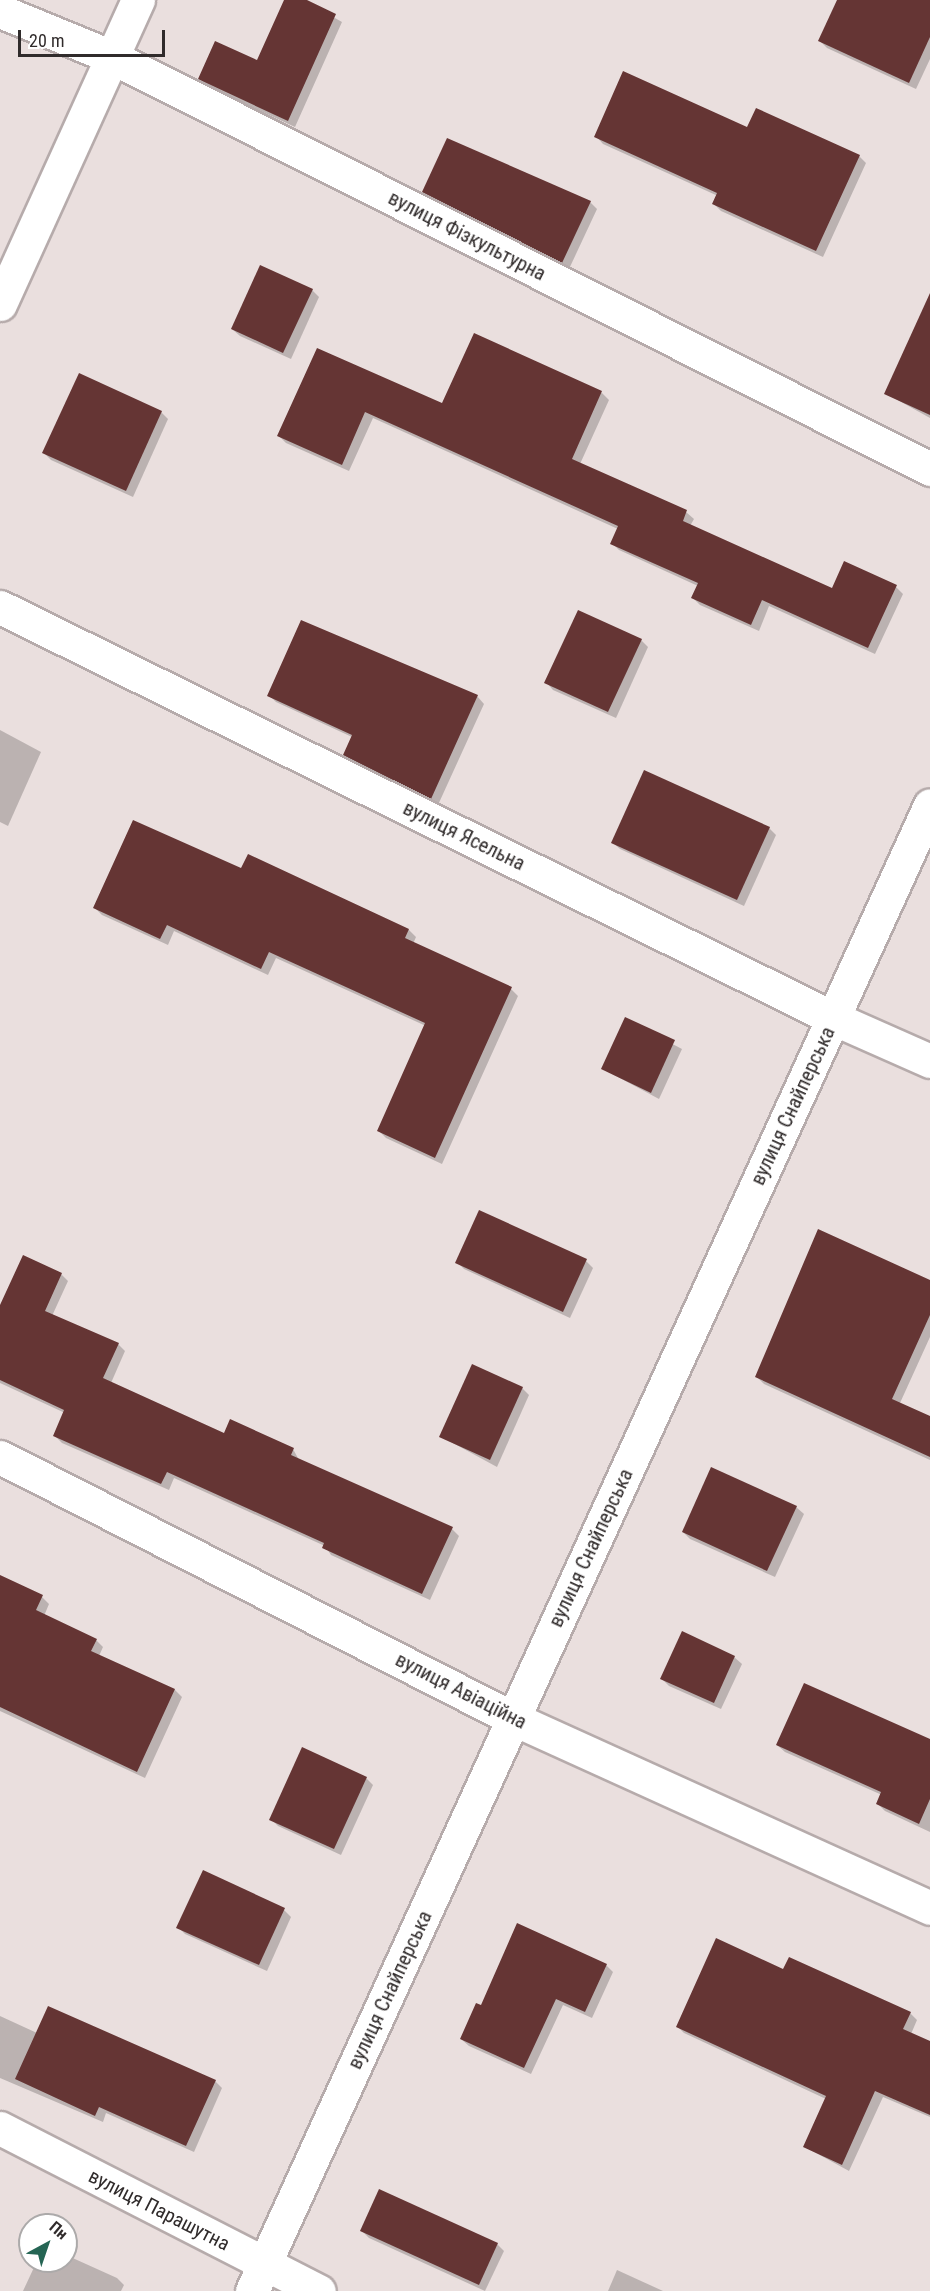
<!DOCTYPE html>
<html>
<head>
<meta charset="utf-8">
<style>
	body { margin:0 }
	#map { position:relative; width:930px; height:2291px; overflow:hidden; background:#eadfde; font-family:"Roboto Condensed",sans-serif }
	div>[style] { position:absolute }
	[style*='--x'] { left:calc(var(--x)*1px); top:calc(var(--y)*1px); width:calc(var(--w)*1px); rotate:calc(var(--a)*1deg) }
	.shadow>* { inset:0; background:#0003 }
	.building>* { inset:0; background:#653534 }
	.roads { filter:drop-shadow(2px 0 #b6abab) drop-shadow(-2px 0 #b6abab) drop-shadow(0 2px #b6abab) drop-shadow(0 -2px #b6abab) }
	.street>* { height:33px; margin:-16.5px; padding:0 16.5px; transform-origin:16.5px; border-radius:16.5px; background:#fff }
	span { translate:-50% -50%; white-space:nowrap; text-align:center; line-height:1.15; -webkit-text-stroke:6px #fff; paint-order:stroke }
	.street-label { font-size:20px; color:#302b2b }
	.north { position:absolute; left:18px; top:2213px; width:60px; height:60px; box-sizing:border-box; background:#fff; border:2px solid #acaaaa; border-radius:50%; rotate:40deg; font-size:16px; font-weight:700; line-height:24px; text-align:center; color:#302b2b }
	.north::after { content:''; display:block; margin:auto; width:21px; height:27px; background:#256554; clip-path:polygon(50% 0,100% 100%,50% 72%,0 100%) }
	.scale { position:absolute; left:18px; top:30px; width:147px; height:27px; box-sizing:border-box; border:3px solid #302b2b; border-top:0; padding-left:8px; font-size:18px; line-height:21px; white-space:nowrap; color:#302b2b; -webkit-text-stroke:4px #fff; paint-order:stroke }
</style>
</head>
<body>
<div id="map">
	<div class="shadow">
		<i style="clip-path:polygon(286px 0,303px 0,342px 22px,295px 127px,207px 86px,200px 79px,258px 62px)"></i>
		<i style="clip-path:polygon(839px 0,930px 0,930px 59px,916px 89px,827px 48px,820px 41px)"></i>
		<i style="clip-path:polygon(748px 129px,859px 156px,866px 163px,823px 257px,721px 211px,714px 204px,718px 196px,603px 144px,596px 136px)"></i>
		<i style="clip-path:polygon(424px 192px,590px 202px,597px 209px,569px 269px)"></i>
		<i style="clip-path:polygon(312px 290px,319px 297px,291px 359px,240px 336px,232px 329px)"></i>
		<i style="clip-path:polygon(475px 335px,602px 393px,609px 400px,580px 464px,686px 512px,694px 519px,690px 526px,833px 590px,896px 587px,903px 594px,875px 654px,769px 606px,759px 631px,700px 605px,693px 598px,698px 586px,619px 550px,612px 543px,618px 529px,373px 418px,349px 471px,286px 443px,279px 436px,318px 349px,443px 405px)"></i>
		<i style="clip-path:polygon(930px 341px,930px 418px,885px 393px)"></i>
		<i style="clip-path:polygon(161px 412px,168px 419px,133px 497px,51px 460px,44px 453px)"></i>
		<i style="clip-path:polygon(641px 640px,648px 647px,616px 718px,553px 690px,546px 682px)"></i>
		<i style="clip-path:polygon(269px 695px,477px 696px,484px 704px,438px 805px,352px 762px,345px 755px,352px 737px,276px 702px)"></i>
		<i style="clip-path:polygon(0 730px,41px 752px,8px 826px,0 822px)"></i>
		<i style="clip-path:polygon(769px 828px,776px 835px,744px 906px,620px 849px,612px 842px)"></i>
		<i style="clip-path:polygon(242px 870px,409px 930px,416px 937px,413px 944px,511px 989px,518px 996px,442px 1164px,386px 1138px,378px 1130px,426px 1026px,276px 958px,268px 975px,174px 931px,168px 945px,102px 915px,95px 908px)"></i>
		<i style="clip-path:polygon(625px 1019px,682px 1049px,659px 1099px,603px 1069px)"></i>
		<i style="clip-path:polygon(586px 1261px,593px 1268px,570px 1318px,464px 1269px,457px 1262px)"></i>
		<i style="clip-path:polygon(61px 1274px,68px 1281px,52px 1316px,118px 1344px,125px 1351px,111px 1383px,225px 1435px,293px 1449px,299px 1460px,452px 1529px,459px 1536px,430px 1600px,331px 1555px,325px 1546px,174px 1478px,169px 1490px,62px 1443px,54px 1435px,65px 1413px,0 1383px,0 1309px)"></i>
		<i style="clip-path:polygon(930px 1282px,930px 1337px,900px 1403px,930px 1418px,930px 1460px,764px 1384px,757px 1377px)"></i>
		<i style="clip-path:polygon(522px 1388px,529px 1395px,497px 1467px,440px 1436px)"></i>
		<i style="clip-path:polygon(796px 1507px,804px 1514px,775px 1577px,690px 1539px,683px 1532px)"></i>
		<i style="clip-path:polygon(0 1593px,42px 1597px,49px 1604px,44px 1616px,96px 1640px,103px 1647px,99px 1656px,175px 1690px,182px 1697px,145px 1778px,0 1711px)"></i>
		<i style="clip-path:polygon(734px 1657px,742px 1664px,721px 1709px,669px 1686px,662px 1679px)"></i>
		<i style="clip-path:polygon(930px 1740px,930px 1832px,885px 1811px,878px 1804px,882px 1795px,785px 1752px,777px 1745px)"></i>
		<i style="clip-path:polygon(366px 1778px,373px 1785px,341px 1855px,278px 1826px,271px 1819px)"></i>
		<i style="clip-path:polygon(284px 1910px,291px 1917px,267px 1971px,185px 1934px,178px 1927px)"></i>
		<i style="clip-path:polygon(606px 1965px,613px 1972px,592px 2018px,563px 2005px,531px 2074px,469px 2046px,461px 2039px)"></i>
		<i style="clip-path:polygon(784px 1971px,910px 2013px,917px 2020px,911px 2034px,930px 2043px,930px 2117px,883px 2097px,849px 2171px,805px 2147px,826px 2099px,684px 2033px,677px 2026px)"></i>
		<i style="clip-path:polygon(0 2016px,37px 2033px,215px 2081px,222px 2088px,194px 2152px,106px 2113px,103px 2122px,0 2078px)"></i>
		<i style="clip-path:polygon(362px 2231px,497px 2244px,504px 2251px,485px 2291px,369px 2238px)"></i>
		<i style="clip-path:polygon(66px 2255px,117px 2278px,124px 2285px,121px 2291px,23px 2291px,37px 2261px,66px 2261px)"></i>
		<i style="clip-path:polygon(617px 2270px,663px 2291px,608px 2291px)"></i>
	</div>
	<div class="building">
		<i style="clip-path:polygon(284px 0,307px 0,336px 14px,288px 121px,198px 79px,215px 41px,257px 60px)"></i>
		<i style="clip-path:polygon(837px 0,930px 0,930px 37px,909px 83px,818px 41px)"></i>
		<i style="clip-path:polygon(623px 71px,747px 127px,756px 108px,860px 155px,816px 251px,712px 204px,717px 193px,594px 137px)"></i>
		<i style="clip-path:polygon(447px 138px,591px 201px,562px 263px,422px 192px)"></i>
		<i style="clip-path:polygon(260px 265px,313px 289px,283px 353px,231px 329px)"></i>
		<i style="clip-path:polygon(930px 293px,930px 415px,884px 394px)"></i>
		<i style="clip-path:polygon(474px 333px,602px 391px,572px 459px,687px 510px,683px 521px,832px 588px,844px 561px,897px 585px,868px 648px,762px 600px,751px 625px,691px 598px,698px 583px,610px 544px,618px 526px,365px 412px,342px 465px,277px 436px,317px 348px,442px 403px)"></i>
		<i style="clip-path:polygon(79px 373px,162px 411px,126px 491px,42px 453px)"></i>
		<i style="clip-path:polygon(578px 610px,642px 639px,608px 712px,544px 683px)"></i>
		<i style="clip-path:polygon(301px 620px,478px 695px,431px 799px,343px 755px,352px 735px,267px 696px)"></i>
		<i style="clip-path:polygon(644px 770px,770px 827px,737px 900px,611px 843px)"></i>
		<i style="clip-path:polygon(133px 820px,241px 868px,248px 854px,409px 929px,405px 938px,512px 987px,435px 1158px,377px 1131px,425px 1023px,269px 952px,261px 969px,167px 925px,160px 939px,93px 908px)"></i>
		<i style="clip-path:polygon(625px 1017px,675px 1040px,651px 1093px,601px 1069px)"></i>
		<i style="clip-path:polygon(479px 1210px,587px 1259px,563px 1312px,455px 1263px)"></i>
		<i style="clip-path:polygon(818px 1229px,930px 1280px,930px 1315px,892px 1399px,930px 1416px,930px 1457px,755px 1377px)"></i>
		<i style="clip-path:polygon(23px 1255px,62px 1273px,45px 1311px,119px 1343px,103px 1378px,224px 1433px,230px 1419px,294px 1448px,291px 1455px,453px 1527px,422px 1594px,322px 1548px,324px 1543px,167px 1472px,161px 1484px,53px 1436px,64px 1410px,0 1380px,0 1305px)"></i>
		<i style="clip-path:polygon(472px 1364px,523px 1387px,490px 1460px,439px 1437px)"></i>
		<i style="clip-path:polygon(711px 1467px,797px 1506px,767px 1571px,682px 1532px)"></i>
		<i style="clip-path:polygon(0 1575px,43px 1595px,36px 1610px,97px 1639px,91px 1651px,175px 1689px,137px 1772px,0 1707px)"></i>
		<i style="clip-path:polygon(682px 1631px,735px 1656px,714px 1703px,660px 1679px)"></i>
		<i style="clip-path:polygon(804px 1683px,930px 1739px,930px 1799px,919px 1824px,876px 1804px,881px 1792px,776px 1745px)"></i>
		<i style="clip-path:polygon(302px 1747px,367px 1777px,334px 1849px,269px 1820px)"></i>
		<i style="clip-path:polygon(203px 1870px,285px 1908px,259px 1965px,176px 1928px)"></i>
		<i style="clip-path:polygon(517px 1923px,607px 1964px,585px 2012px,556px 1999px,524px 2068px,460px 2039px,476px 2003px,481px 2005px)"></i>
		<i style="clip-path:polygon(716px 1938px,783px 1969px,789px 1957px,911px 2012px,903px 2029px,930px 2041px,930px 2115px,875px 2091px,842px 2165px,803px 2147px,826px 2096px,676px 2027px)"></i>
		<i style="clip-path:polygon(48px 2006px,216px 2080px,186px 2146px,99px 2107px,95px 2116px,15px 2079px)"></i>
		<i style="clip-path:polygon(379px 2189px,498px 2243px,479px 2285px,360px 2231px)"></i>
	</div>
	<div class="roads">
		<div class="street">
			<i style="--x:0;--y:11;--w:121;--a:22.3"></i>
			<i style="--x:112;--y:57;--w:916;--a:26.73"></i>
			<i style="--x:0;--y:304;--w:334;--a:-65.6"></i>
			<i style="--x:0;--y:607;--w:929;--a:26.26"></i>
			<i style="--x:833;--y:1018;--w:106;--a:23.9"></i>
			<i style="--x:0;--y:1457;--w:577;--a:27.01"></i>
			<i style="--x:514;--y:1719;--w:457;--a:24.4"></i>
			<i style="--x:0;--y:2128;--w:358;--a:27.1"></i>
			<i style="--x:252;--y:2291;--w:1633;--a:-65.47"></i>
		</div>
	</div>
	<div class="street-label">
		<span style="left:467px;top:236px;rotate:27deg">вулиця Фізкультурна</span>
		<span style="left:464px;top:836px;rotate:26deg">вулиця Ясельна</span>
		<span style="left:793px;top:1106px;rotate:-65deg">вулиця Снайперська</span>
		<span style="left:591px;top:1548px;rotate:-65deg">вулиця Снайперська</span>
		<span style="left:461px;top:1691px;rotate:27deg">вулиця Авіаційна</span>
		<span style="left:390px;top:1990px;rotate:-65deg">вулиця Снайперська</span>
		<span style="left:159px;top:2210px;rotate:27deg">вулиця Парашутна</span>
	</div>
	<div class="north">Пн</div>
	<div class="scale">20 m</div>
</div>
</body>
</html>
